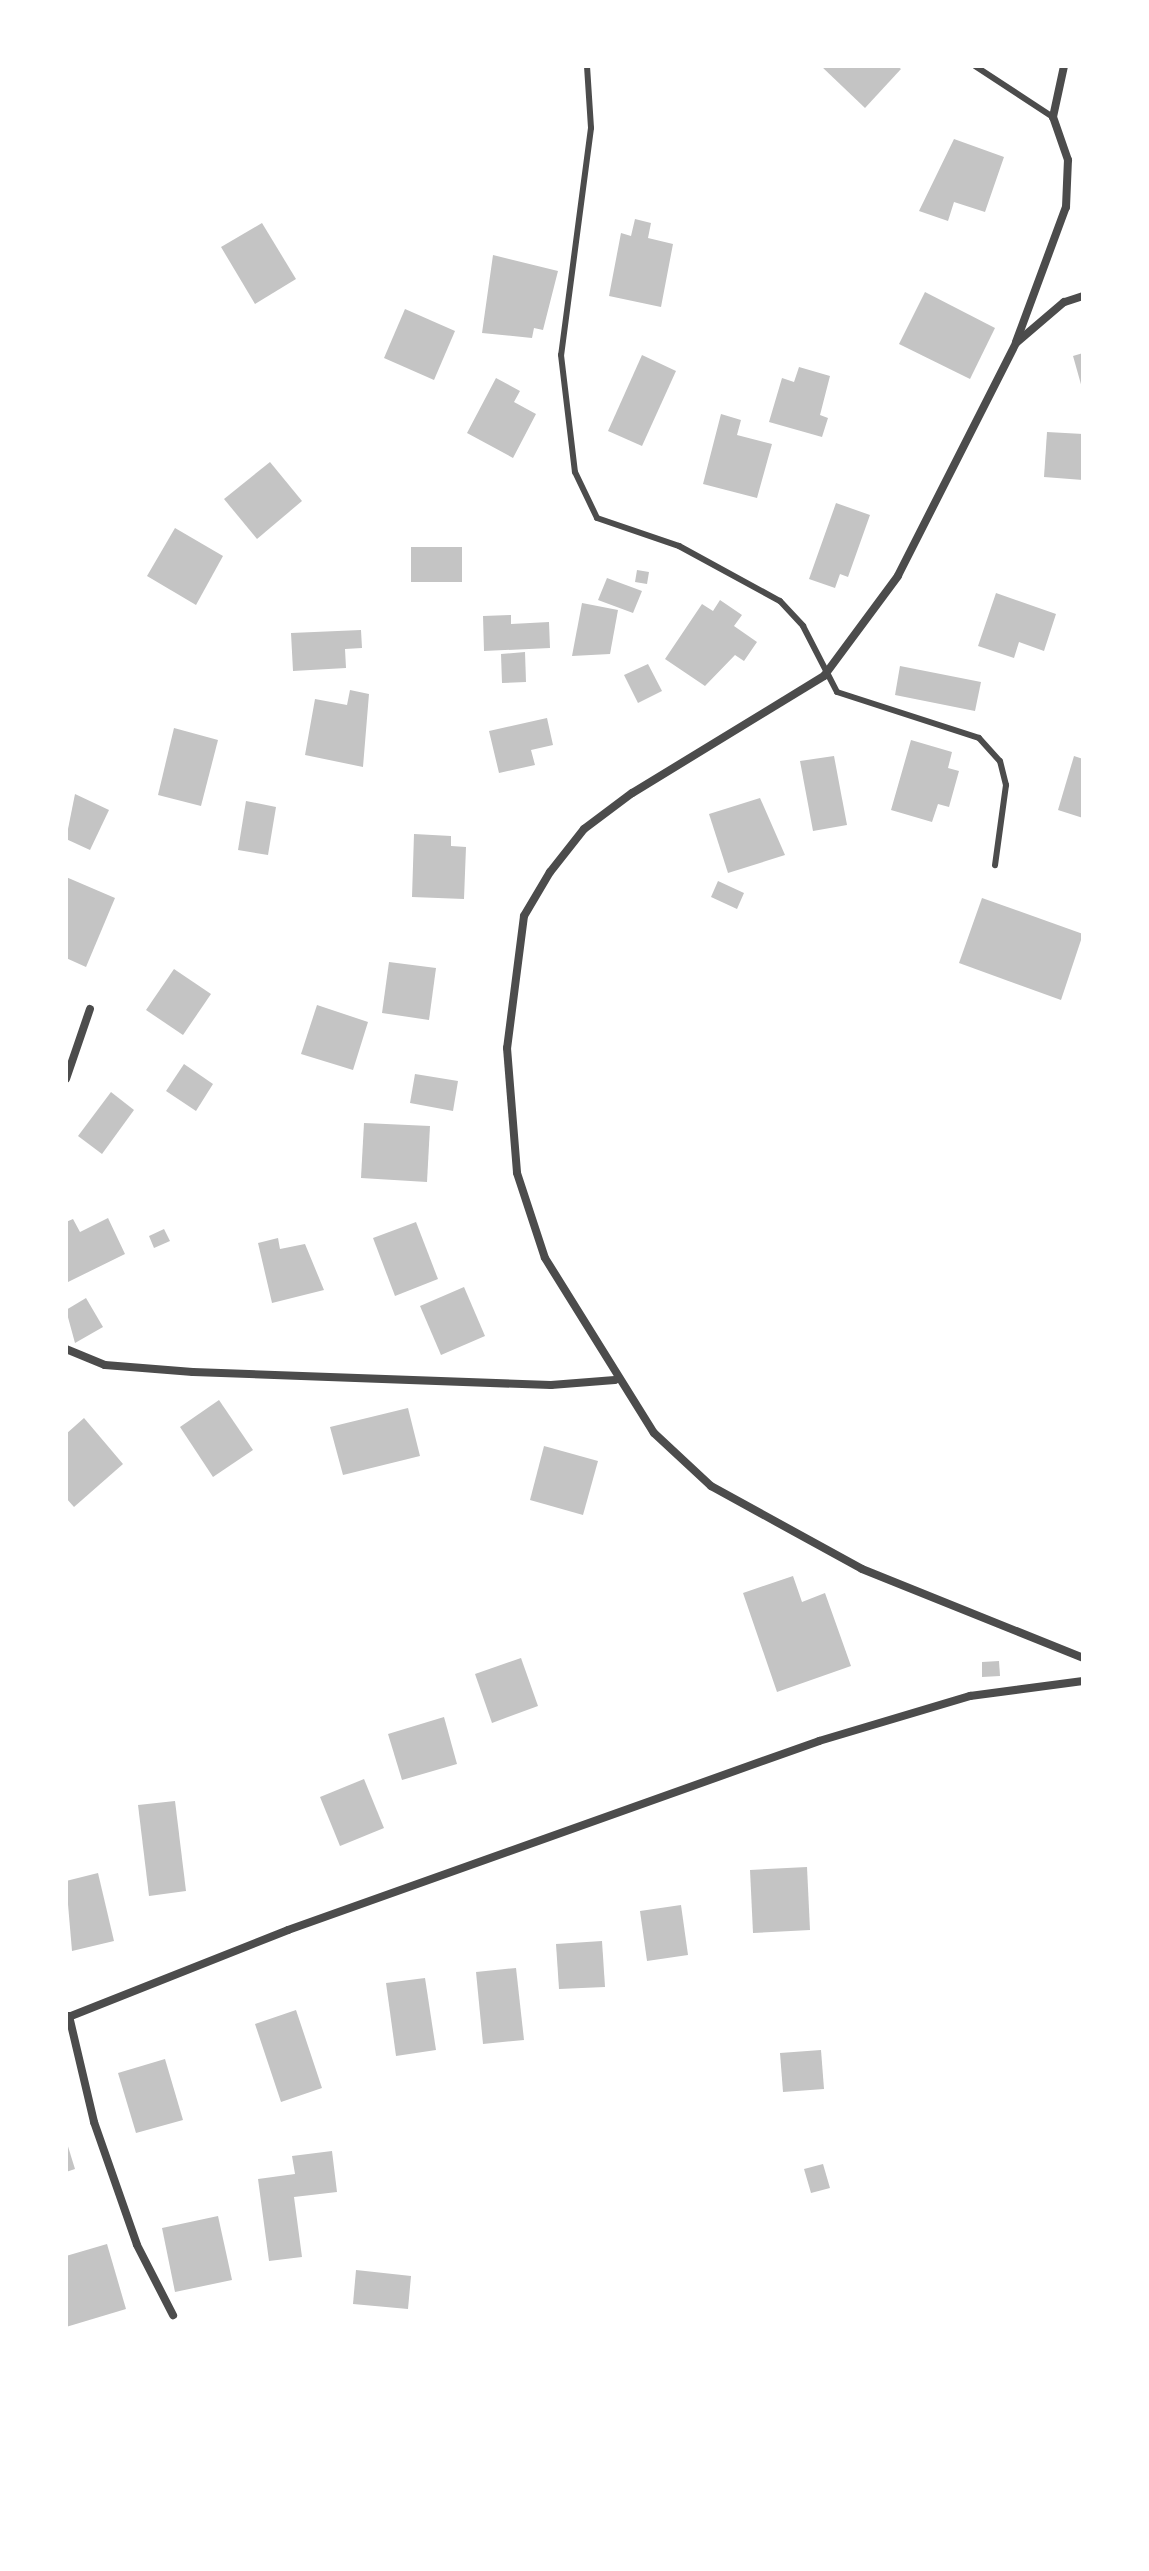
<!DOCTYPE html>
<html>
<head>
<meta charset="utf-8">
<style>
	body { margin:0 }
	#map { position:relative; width:1149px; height:2571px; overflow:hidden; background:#fff; font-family:"Fira Sans Condensed",sans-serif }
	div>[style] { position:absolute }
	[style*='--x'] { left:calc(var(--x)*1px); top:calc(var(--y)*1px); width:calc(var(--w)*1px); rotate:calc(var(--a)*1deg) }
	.building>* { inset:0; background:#c4c4c4 }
	.service>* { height:6px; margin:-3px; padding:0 3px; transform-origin:3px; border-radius:3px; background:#4c4c4c }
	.minor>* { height:8px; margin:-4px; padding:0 4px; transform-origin:4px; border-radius:4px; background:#4c4c4c }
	span { translate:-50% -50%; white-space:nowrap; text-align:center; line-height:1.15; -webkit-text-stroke:7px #fff; paint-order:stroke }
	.frame { position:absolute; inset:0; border:68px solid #fff; pointer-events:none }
</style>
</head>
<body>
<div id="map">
	<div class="building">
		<i style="clip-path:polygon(821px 66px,897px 66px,901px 69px,865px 108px)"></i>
		<i style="clip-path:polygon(954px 139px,1004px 157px,985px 212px,954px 202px,948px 221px,919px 211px)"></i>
		<i style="clip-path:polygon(635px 219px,651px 223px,648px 238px,673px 244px,661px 307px,609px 296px,621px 233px,631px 236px)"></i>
		<i style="clip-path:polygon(262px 223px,296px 279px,255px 304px,221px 247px)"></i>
		<i style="clip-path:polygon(493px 255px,558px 271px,543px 330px,534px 328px,532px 338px,482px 333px)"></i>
		<i style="clip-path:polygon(925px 292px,995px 328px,970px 379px,899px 344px)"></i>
		<i style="clip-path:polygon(405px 309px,455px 331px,434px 380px,384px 358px)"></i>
		<i style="clip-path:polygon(1083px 353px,1083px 388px,1082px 388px,1073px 356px)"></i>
		<i style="clip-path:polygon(642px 355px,676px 371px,642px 446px,608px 431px)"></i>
		<i style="clip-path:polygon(799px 367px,830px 376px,820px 415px,828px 418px,822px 437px,769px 422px,782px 378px,794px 382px)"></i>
		<i style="clip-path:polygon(496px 378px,520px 391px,514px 402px,536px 414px,513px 458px,467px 433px)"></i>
		<i style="clip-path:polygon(721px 414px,741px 420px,737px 435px,772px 444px,757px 498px,703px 484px)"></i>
		<i style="clip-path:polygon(1047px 432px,1083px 434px,1083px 480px,1044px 477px)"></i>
		<i style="clip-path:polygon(270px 462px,302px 501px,257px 539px,224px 499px)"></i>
		<i style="clip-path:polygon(836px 503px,870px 515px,848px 577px,840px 574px,835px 588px,809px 579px)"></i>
		<i style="clip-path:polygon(175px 528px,223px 556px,196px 605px,147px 576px)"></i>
		<i style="clip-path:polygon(411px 547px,462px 547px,462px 582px,411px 582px)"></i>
		<i style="clip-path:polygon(637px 570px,649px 572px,647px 584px,635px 582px)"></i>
		<i style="clip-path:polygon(607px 578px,642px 591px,633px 613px,598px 600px)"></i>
		<i style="clip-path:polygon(996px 593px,1056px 614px,1044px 651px,1019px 642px,1014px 658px,978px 646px)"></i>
		<i style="clip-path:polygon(720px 600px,742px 615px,734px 626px,757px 642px,744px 661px,735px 655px,705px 686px,665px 659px,702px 604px,713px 611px)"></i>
		<i style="clip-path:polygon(582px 603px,618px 610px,610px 654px,572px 656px)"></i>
		<i style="clip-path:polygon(511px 615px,511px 624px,549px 622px,550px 648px,484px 651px,483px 616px)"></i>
		<i style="clip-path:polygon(361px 630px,362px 648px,345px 649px,346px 668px,293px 671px,291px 633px)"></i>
		<i style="clip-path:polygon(525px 652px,526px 682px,502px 683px,501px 654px)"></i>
		<i style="clip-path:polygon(648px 664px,662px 691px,638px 703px,624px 675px)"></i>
		<i style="clip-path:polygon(900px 666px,981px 682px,975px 711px,895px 695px)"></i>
		<i style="clip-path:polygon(350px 690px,369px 694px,363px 767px,305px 755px,315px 699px,347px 705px)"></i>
		<i style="clip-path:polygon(547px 718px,553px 745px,531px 750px,535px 765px,499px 773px,489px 731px)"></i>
		<i style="clip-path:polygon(174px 728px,218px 740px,201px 806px,158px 795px)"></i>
		<i style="clip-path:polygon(911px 740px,952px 752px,948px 768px,959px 771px,949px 807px,938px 804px,932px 822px,891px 810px)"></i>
		<i style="clip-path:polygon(834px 756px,847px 825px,813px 831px,800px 761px)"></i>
		<i style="clip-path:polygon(1074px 756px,1083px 759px,1083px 818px,1058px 810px)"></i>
		<i style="clip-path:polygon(75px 794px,109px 810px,90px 850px,66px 839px)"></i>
		<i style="clip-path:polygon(760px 798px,785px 855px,728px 873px,709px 814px)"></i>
		<i style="clip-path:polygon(246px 801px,276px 807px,268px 855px,238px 850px)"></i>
		<i style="clip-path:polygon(414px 834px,451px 836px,451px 846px,466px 847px,464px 899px,412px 897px)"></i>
		<i style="clip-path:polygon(66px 877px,115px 898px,86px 967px,66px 958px)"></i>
		<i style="clip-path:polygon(718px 881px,744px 893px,737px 909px,711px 897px)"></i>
		<i style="clip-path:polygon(982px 898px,1083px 934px,1061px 1000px,959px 963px)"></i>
		<i style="clip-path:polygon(389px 962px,436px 968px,429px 1020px,382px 1013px)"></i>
		<i style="clip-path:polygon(174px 969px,211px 994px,183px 1035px,146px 1010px)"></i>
		<i style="clip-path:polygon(317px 1005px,368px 1022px,353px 1070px,301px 1054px)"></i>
		<i style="clip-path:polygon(184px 1064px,213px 1084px,196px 1111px,166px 1091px)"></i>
		<i style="clip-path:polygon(415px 1074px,458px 1081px,453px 1111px,410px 1103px)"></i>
		<i style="clip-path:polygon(111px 1092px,134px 1110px,102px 1154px,78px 1136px)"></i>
		<i style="clip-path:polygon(364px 1123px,430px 1126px,427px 1182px,361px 1178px)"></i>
		<i style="clip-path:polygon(108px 1218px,125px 1254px,66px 1283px,66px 1222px,73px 1219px,80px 1232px)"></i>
		<i style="clip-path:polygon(416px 1222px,438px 1279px,395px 1296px,373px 1238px)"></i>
		<i style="clip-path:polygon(164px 1229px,170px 1241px,154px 1248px,149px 1236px)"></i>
		<i style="clip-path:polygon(278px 1238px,280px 1249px,305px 1244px,324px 1290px,272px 1303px,258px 1243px)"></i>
		<i style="clip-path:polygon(464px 1287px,485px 1336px,441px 1355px,420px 1306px)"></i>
		<i style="clip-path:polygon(86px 1298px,103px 1327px,75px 1343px,66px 1310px)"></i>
		<i style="clip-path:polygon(219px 1400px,253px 1450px,213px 1477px,180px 1427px)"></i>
		<i style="clip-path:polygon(408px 1408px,420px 1456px,343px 1475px,330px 1427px)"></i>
		<i style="clip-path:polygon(84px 1418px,123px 1464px,74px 1507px,66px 1498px,66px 1434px)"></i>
		<i style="clip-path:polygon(544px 1446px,598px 1461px,583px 1515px,530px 1500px)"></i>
		<i style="clip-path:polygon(793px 1576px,802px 1602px,825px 1593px,851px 1666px,777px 1692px,743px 1593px)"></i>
		<i style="clip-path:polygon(521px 1658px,538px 1706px,492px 1723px,475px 1674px)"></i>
		<i style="clip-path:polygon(999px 1661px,1000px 1676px,982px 1677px,982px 1662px)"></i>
		<i style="clip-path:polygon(444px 1717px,457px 1764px,402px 1780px,388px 1734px)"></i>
		<i style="clip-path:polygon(364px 1779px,384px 1828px,340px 1846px,320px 1797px)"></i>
		<i style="clip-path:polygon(175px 1801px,186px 1891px,149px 1896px,138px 1805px)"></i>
		<i style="clip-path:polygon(807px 1867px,810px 1930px,753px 1933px,750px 1870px)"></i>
		<i style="clip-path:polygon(98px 1873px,114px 1941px,72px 1951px,66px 1881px)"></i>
		<i style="clip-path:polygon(681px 1905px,688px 1955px,647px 1961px,640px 1911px)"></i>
		<i style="clip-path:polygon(602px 1941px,605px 1987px,559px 1989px,556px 1944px)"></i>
		<i style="clip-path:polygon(516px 1968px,524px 2040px,483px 2044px,476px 1972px)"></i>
		<i style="clip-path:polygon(425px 1978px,436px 2050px,396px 2056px,386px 1983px)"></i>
		<i style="clip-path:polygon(296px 2010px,322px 2088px,281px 2102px,255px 2024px)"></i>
		<i style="clip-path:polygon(821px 2050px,824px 2089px,783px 2092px,780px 2053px)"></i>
		<i style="clip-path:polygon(165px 2059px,183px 2120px,136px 2133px,118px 2073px)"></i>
		<i style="clip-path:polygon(66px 2140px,75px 2169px,66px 2172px)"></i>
		<i style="clip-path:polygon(332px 2151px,337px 2192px,294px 2197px,302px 2257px,269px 2261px,258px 2179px,295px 2174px,292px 2156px)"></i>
		<i style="clip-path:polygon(823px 2164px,830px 2188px,811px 2193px,804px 2169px)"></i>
		<i style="clip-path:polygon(218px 2216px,232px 2280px,175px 2292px,162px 2228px)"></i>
		<i style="clip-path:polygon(107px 2244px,126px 2309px,66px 2327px,66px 2256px)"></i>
		<i style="clip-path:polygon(356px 2270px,411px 2276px,408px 2309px,353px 2304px)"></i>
	</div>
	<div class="service">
		<i style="--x:587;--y:66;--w:62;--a:86.3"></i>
		<i style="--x:591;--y:128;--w:229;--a:97.5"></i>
		<i style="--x:561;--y:355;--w:118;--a:83.2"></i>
		<i style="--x:575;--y:472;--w:51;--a:64.4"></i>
		<i style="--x:597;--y:518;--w:87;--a:18.9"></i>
		<i style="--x:679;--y:546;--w:115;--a:28.6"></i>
		<i style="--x:780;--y:601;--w:34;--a:47"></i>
		<i style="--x:803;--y:626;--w:74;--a:62.7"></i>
		<i style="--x:837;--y:692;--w:149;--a:17.9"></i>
		<i style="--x:979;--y:738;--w:31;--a:48"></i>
		<i style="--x:1000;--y:761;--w:25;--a:76"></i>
		<i style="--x:1006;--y:785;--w:81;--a:97.8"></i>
		<i style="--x:975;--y:66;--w:93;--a:33.2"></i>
	</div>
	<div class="minor">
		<i style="--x:1083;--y:296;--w:20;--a:162"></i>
		<i style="--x:1064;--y:302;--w:63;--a:139.5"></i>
		<i style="--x:1016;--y:343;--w:261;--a:116.9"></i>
		<i style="--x:898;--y:576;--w:124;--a:126.5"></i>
		<i style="--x:824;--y:676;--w:225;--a:148.6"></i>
		<i style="--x:632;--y:793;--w:60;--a:143.1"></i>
		<i style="--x:584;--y:829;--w:55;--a:128.3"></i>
		<i style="--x:550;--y:872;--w:51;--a:120.6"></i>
		<i style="--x:524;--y:916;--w:133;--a:97.3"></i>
		<i style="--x:507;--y:1048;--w:125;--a:85.4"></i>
		<i style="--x:517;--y:1173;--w:89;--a:71.8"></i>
		<i style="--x:545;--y:1258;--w:206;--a:58.1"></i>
		<i style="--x:654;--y:1433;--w:78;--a:42.9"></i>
		<i style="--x:711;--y:1486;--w:172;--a:28.8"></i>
		<i style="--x:862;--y:1569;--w:238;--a:21.9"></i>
		<i style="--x:1016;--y:342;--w:144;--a:-69.7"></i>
		<i style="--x:1066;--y:207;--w:47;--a:-87.6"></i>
		<i style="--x:1068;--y:160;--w:46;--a:-109.2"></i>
		<i style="--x:1053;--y:117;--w:52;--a:-77.8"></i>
		<i style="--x:66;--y:1079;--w:74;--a:-71.1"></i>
		<i style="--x:66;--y:1349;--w:42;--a:22.3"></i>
		<i style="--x:105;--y:1365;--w:88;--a:4.5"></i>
		<i style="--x:193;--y:1372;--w:358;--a:2.1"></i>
		<i style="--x:551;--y:1385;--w:64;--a:-4.5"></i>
		<i style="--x:69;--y:2016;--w:109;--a:76.7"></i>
		<i style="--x:94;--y:2122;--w:130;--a:70.7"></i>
		<i style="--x:137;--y:2245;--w:79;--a:62.8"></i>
		<i style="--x:66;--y:2018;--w:239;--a:-21.6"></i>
		<i style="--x:288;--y:1930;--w:564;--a:-19.59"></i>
		<i style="--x:819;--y:1741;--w:158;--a:-16.6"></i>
		<i style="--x:970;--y:1696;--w:114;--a:-7.6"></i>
	</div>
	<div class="frame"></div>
</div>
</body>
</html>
